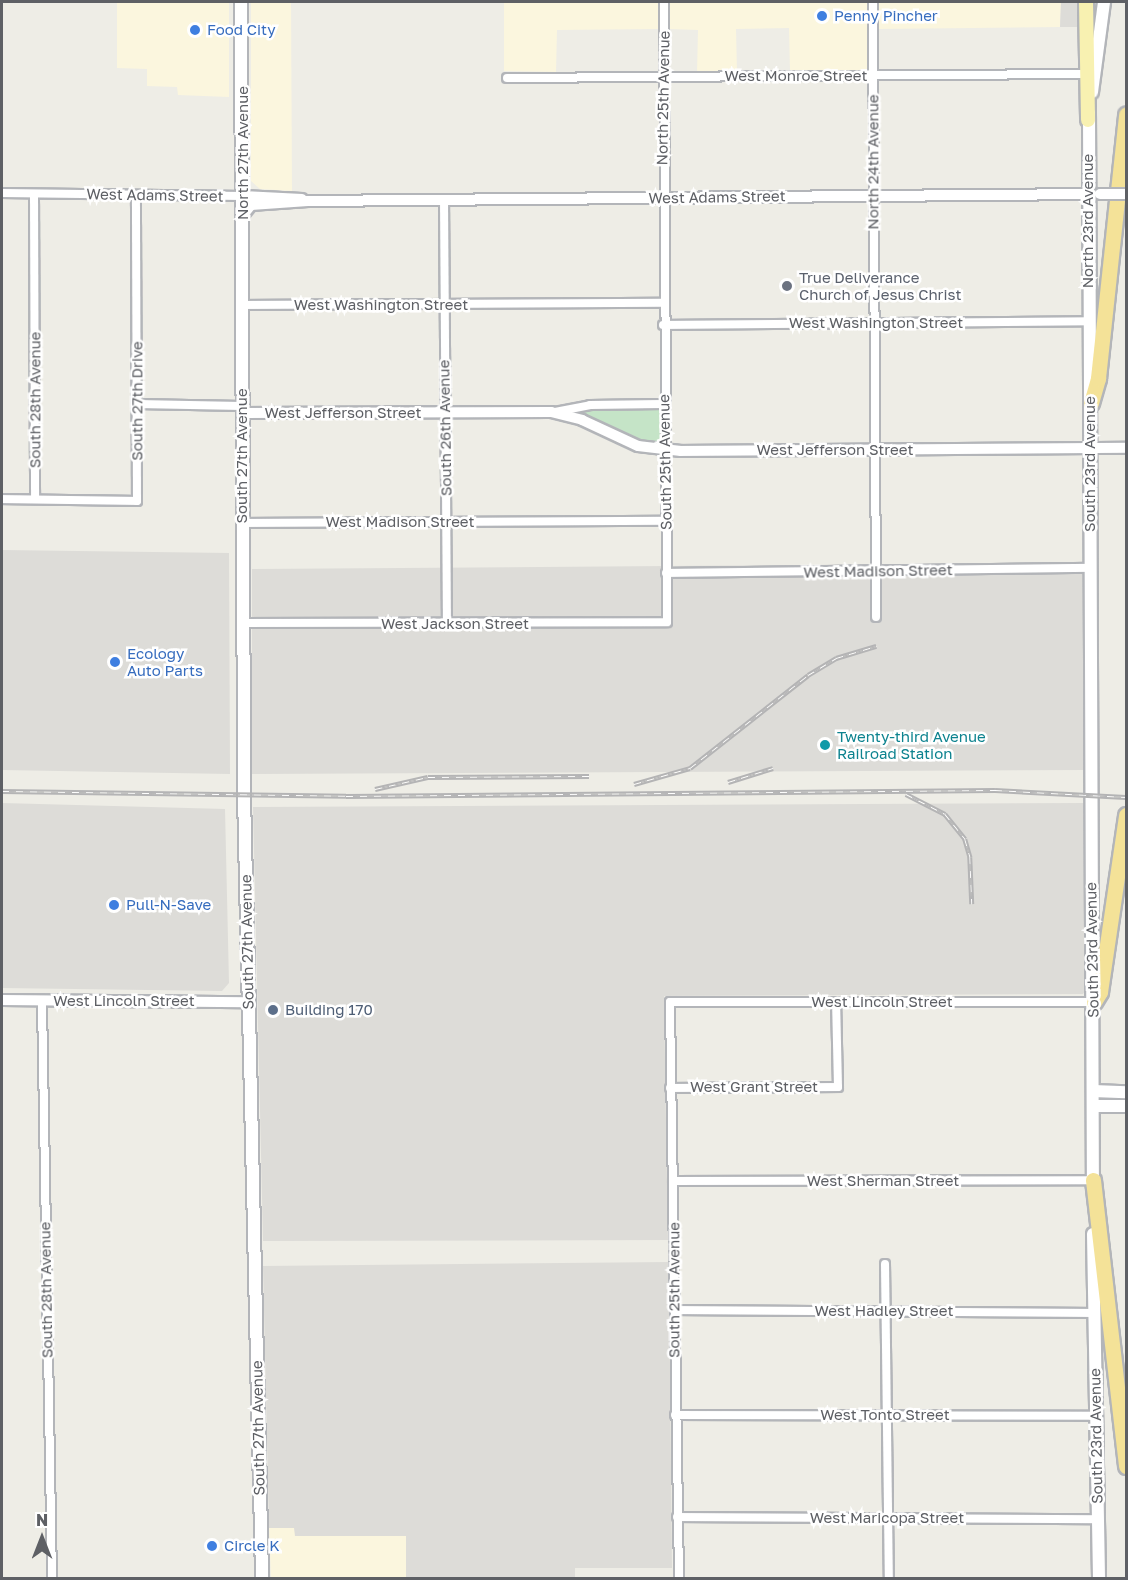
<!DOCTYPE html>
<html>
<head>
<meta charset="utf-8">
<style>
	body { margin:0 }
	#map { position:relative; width:1128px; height:1580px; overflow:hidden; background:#eeede6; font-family:"Golos Text",sans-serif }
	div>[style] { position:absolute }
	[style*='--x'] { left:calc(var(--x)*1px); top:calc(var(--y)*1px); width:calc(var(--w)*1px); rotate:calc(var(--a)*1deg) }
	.commercial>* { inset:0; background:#fbf6de }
	.industrial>* { inset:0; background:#dddcd8 }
	.green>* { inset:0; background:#c5e4c7 }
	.roads { filter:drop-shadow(2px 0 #b3b5b9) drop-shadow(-2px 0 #b3b5b9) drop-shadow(0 2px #b3b5b9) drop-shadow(0 -2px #b3b5b9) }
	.minor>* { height:8px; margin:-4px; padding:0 4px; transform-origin:4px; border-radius:4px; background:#fff }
	.tertiary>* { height:10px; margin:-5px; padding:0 5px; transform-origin:5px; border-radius:5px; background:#fff }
	.secondary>* { height:12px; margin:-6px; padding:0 6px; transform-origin:6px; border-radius:6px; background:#fff }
	.primary>* { height:14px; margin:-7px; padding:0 7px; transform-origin:7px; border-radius:7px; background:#f8f1b1 }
	.motorway>* { height:15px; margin:-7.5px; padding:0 7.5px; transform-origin:7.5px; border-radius:7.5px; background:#f4e298 }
	.rail>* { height:4.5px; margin-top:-2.25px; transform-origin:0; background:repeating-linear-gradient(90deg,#fff 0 7px,#b4b4b5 0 14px); box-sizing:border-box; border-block:2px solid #b4b4b5 }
	.bridges { filter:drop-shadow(2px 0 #b3b5b9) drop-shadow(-2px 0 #b3b5b9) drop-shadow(0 2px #b3b5b9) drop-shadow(0 -2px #b3b5b9) }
	.tertiary-bridge>* { height:10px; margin:-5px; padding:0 5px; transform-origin:5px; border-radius:5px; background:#fff }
	.dots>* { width:16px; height:16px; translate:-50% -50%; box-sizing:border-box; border:3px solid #fff; border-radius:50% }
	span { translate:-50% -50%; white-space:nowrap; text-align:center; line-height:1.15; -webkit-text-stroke:5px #fff; paint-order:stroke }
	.shop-label { font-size:15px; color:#366cbe }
	.left { translate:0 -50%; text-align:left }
	.street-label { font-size:15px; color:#5e6065 }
	.worship-label { font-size:15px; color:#5b616d }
	.culture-label { font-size:15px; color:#0d838f }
	.service-label { font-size:15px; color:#4e5e75 }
	.frame { position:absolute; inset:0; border:3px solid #5e6065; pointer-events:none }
	.north { position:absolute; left:12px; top:1508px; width:60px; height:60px; -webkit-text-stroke:4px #fff; paint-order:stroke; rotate:0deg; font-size:16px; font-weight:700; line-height:24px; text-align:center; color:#5e6065 }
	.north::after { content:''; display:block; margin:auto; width:21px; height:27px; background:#5e6065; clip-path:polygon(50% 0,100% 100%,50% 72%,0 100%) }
</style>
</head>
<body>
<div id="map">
	<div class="commercial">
		<i style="clip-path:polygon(117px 2px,229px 2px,229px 97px,178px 95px,177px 87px,147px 86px,147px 69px,117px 68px)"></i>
		<i style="clip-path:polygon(251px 2px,291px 2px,292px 191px,260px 189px,251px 181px)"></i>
		<i style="clip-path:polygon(504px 2px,658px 2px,658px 29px,557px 30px,556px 72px,504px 71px)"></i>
		<i style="clip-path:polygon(669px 2px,867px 2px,867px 71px,790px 71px,789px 28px,736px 29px,737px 72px,697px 73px,698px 30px,669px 29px)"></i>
		<i style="clip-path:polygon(878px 2px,1061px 2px,1060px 27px,878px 29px)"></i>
		<i style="clip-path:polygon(269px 1528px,295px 1528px,295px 1536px,406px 1536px,406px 1578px,271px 1578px)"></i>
	</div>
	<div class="industrial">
		<i style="clip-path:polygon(1061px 2px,1081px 2px,1082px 27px,1060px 27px)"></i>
		<i style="clip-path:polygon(2px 550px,229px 553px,230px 774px,2px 770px)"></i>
		<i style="clip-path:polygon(1085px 563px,1084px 770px,252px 774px,252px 569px)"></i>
		<i style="clip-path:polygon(2px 803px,225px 809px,229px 983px,222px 991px,2px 988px)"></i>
		<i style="clip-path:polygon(1086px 803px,1087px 988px,1083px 994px,664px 996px,668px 1240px,263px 1241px,253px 807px)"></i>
		<i style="clip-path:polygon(669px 1262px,672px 1568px,575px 1568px,575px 1578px,406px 1578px,406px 1536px,295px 1536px,294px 1528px,269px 1528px,263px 1266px)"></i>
	</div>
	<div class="green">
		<i style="clip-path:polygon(664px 404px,665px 450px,650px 448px,571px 416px,575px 409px)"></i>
	</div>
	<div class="roads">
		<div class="minor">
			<i style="--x:873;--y:2;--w:615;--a:89.72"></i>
			<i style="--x:507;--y:78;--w:577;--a:-0.4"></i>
			<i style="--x:2;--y:193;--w:241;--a:0.7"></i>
			<i style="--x:34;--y:194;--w:305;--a:89.8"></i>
			<i style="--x:444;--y:199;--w:425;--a:89.6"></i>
			<i style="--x:243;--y:305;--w:419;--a:-0.3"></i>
			<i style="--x:663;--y:325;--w:425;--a:-0.5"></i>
			<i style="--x:137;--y:404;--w:105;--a:1.1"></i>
			<i style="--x:555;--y:412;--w:36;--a:-11"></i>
			<i style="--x:590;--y:405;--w:74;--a:-0.8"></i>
			<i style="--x:2;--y:499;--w:135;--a:0.8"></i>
			<i style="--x:137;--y:501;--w:306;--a:-90.2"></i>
			<i style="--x:242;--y:523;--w:423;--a:-0.3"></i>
			<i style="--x:666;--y:573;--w:424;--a:-0.7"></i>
			<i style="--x:243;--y:623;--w:424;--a:-0.1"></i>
			<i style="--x:667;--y:622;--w:620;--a:-90.28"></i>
			<i style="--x:42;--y:1001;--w:577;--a:89.01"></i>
			<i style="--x:670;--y:1088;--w:168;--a:-0.3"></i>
			<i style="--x:838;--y:1087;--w:85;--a:-91.3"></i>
			<i style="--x:673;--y:1181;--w:420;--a:-0.1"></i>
			<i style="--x:885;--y:1264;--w:314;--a:89.3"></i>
			<i style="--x:675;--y:1310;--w:419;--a:0.4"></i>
			<i style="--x:675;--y:1415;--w:420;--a:0.1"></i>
			<i style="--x:677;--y:1517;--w:420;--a:0.3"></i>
			<i style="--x:679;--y:1578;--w:576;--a:-90.9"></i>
			<i style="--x:670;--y:1002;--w:424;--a:0"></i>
		</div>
		<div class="tertiary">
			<i style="--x:243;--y:196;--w:59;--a:2.9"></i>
			<i style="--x:243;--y:215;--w:13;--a:-51"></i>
			<i style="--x:251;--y:205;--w:57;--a:-4"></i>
			<i style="--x:308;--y:201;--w:787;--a:-0.51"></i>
			<i style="--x:242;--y:413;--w:309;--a:-0.2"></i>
			<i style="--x:551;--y:412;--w:32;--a:14"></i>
			<i style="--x:582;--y:420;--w:62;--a:24.9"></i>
			<i style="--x:638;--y:446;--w:43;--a:6.6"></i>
			<i style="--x:681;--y:451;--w:445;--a:-0.4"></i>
			<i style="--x:2;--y:1000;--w:245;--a:0.5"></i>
		</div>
		<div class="secondary">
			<i style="--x:241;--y:2;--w:793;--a:89.78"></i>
			<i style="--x:244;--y:795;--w:783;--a:88.68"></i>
			<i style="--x:1092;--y:92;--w:91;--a:-82.4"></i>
			<i style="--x:1089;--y:113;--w:1074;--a:89.79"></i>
			<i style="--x:1093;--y:1091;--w:33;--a:2"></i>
			<i style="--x:1093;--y:1106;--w:33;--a:0"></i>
			<i style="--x:1093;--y:1234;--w:344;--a:89"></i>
		</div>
		<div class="primary">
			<i style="--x:1086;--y:2;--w:118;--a:89"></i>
		</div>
		<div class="motorway">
			<i style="--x:1091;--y:403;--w:26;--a:-74"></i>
			<i style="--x:1098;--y:378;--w:265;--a:-83.9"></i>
			<i style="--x:1094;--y:1002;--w:12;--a:-59"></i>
			<i style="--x:1100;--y:992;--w:179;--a:-81.6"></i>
			<i style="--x:1093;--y:1180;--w:288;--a:83.4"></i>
		</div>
	</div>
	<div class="rail">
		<i style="--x:728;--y:782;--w:47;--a:-17.3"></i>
		<i style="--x:634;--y:784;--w:58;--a:-15.9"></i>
		<i style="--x:690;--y:768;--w:150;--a:-38.2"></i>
		<i style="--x:808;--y:675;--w:33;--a:-31"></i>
		<i style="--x:836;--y:658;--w:42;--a:-16.7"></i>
		<i style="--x:375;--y:789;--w:54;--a:-12.8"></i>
		<i style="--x:428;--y:777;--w:161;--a:-0.4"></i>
		<i style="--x:2;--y:791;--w:344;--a:0.8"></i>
		<i style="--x:346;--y:796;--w:649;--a:-0.53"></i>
		<i style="--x:995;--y:790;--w:131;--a:3.1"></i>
		<i style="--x:906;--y:794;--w:44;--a:27.1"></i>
		<i style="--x:945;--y:814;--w:32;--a:51"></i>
		<i style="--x:965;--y:839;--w:19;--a:74"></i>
		<i style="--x:970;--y:857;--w:47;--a:87.6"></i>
	</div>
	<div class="bridges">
		<div class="tertiary-bridge">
			<i style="--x:1100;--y:194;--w:26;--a:0"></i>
		</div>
	</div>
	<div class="dots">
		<i style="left:822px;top:16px;background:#3f7fe0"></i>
		<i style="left:195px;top:30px;background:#3f7fe0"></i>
		<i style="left:787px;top:286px;background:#6b7280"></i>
		<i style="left:115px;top:662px;background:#3f7fe0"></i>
		<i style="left:825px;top:745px;background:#0f9aa8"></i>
		<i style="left:114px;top:905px;background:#3f7fe0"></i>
		<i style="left:273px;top:1010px;background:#5c6f8a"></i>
		<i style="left:212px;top:1546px;background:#3f7fe0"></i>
	</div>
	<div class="shop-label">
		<span class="left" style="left:834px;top:16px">Penny Pincher</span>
		<span class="left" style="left:207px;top:30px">Food City</span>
		<span class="left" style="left:127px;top:662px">Ecology<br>Auto Parts</span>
		<span class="left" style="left:126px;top:905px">Pull-N-Save</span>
		<span class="left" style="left:224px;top:1546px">Circle K</span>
	</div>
	<div class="street-label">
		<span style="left:796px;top:76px">West Monroe Street</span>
		<span style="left:663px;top:98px;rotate:-89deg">North 25th Avenue</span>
		<span style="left:243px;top:153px;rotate:-90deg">North 27th Avenue</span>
		<span style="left:873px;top:162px;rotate:-90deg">North 24th Avenue</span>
		<span style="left:155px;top:195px;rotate:1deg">West Adams Street</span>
		<span style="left:717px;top:197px;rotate:-1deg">West Adams Street</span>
		<span style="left:1088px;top:221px;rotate:-90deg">North 23rd Avenue</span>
		<span style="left:381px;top:305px">West Washington Street</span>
		<span style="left:876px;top:323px">West Washington Street</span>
		<span style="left:35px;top:400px;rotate:-90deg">South 28th Avenue</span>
		<span style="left:137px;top:401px;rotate:-90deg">South 27th Drive</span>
		<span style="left:343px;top:413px">West Jefferson Street</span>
		<span style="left:445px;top:428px;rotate:-91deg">South 26th Avenue</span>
		<span style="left:835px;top:450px">West Jefferson Street</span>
		<span style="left:242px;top:456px;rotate:-90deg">South 27th Avenue</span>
		<span style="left:665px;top:462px;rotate:-91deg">South 25th Avenue</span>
		<span style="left:1090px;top:464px;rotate:-90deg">South 23rd Avenue</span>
		<span style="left:400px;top:522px">West Madison Street</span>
		<span style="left:878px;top:571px;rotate:-1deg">West Madison Street</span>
		<span style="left:455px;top:624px">West Jackson Street</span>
		<span style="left:247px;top:942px;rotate:-91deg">South 27th Avenue</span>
		<span style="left:1092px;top:950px;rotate:-91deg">South 23rd Avenue</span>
		<span style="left:124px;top:1001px">West Lincoln Street</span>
		<span style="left:882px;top:1002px">West Lincoln Street</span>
		<span style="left:754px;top:1087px">West Grant Street</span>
		<span style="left:883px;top:1181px">West Sherman Street</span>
		<span style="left:46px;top:1290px;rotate:-91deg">South 28th Avenue</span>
		<span style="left:674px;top:1290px;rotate:-90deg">South 25th Avenue</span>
		<span style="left:884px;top:1311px">West Hadley Street</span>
		<span style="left:885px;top:1415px">West Tonto Street</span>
		<span style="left:258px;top:1428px;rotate:-91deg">South 27th Avenue</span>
		<span style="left:1096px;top:1436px;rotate:-91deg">South 23rd Avenue</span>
		<span style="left:887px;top:1518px">West Maricopa Street</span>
	</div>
	<div class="worship-label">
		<span class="left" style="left:799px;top:286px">True Deliverance<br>Church of Jesus Christ</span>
	</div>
	<div class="culture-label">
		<span class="left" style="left:837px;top:745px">Twenty-third Avenue<br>Railroad Station</span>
	</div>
	<div class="service-label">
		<span class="left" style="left:285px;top:1010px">Building 170</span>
	</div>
	<div class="frame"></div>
	<div class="north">N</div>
</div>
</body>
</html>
